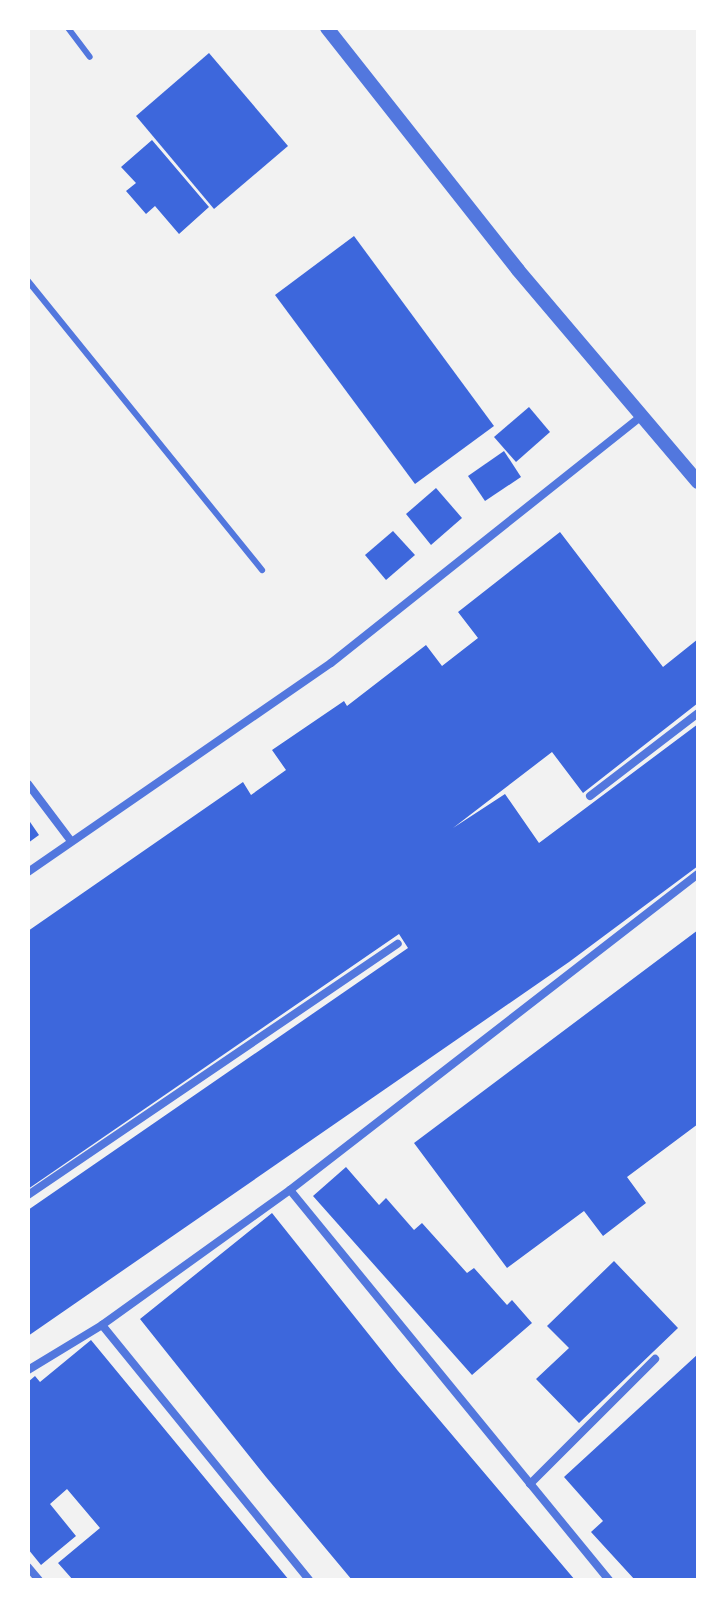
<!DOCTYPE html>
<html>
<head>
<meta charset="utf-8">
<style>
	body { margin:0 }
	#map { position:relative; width:726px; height:1608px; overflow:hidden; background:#f2f2f2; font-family:"Space Grotesk",sans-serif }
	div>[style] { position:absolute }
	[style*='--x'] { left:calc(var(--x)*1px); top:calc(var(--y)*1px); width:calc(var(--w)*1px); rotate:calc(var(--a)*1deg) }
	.building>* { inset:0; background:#3d67dc }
	.service>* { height:6px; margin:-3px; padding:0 3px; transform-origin:3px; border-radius:3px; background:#5277de }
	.minor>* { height:8px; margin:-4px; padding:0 4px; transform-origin:4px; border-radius:4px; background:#5277de }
	.tertiary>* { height:14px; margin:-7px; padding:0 7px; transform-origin:7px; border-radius:7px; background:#5277de }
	span { translate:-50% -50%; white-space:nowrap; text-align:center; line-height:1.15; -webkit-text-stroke:6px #fff; paint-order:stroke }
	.frame { position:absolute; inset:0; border:30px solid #fff; pointer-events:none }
</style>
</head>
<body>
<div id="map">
	<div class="building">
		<i style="clip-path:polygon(209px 53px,288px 146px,214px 209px,136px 116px)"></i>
		<i style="clip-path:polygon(152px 140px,209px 207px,179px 234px,155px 206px,146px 214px,126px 191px,136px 183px,121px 167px)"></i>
		<i style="clip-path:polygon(354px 236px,494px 426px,415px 484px,275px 295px)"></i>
		<i style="clip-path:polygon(529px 407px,550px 432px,516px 462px,494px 437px)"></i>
		<i style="clip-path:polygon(504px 451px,521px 477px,485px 501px,468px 476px)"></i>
		<i style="clip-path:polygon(436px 488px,462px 518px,431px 545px,406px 514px)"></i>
		<i style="clip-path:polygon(393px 531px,415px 555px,386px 580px,365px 555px)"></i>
		<i style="clip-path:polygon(560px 532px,663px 667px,698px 639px,698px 703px,583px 793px,552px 752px,453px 828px,505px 794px,539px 843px,698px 724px,698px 866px,569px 962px,28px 1336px,28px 1210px,408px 948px,399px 934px,28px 1189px,28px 931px,243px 782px,251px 795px,286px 770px,272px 750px,344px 701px,347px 706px,426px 645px,442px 666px,478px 638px,458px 612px)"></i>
		<i style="clip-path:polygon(28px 819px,39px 835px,28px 843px)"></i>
		<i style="clip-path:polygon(698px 930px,698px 1124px,627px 1177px,646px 1203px,603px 1236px,584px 1211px,507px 1268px,414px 1143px)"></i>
		<i style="clip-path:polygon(346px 1167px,379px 1205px,386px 1198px,414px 1230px,422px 1223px,467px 1273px,474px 1268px,507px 1305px,512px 1300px,532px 1323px,472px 1375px,313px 1196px)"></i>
		<i style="clip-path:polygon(272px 1213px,398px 1371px,575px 1580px,352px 1580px,266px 1477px,140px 1319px)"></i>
		<i style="clip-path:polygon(614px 1261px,678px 1328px,579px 1423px,536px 1379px,569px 1348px,547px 1326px)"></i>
		<i style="clip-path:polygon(91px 1340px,289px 1580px,73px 1580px,58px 1563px,100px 1528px,67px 1489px,50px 1504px,76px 1536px,41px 1565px,28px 1549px,28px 1382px,35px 1376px,40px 1382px)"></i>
		<i style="clip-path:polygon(698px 1354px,698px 1580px,635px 1580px,591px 1532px,603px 1521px,564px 1477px)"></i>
	</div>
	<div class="service">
		<i style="--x:68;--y:28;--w:36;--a:53"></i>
		<i style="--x:28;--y:281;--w:372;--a:51"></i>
	</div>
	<div class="minor">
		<i style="--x:28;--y:784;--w:71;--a:53"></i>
		<i style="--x:590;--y:796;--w:136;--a:-37.5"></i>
		<i style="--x:28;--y:872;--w:368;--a:-34.6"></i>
		<i style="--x:331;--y:663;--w:397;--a:-38.5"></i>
		<i style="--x:290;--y:1190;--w:504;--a:50.72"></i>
		<i style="--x:28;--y:1195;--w:447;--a:-34.2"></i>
		<i style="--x:102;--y:1325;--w:328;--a:50.9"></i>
		<i style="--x:28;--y:1370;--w:87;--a:-31.3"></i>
		<i style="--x:102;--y:1325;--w:231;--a:-35.7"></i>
		<i style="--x:290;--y:1190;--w:516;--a:-37.76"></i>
		<i style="--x:530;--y:1484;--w:177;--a:-45"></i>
		<i style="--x:28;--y:1567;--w:17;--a:50"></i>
	</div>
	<div class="tertiary">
		<i style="--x:327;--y:28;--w:308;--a:51.7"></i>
		<i style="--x:518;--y:270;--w:278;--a:49.7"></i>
	</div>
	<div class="frame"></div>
</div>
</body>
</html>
